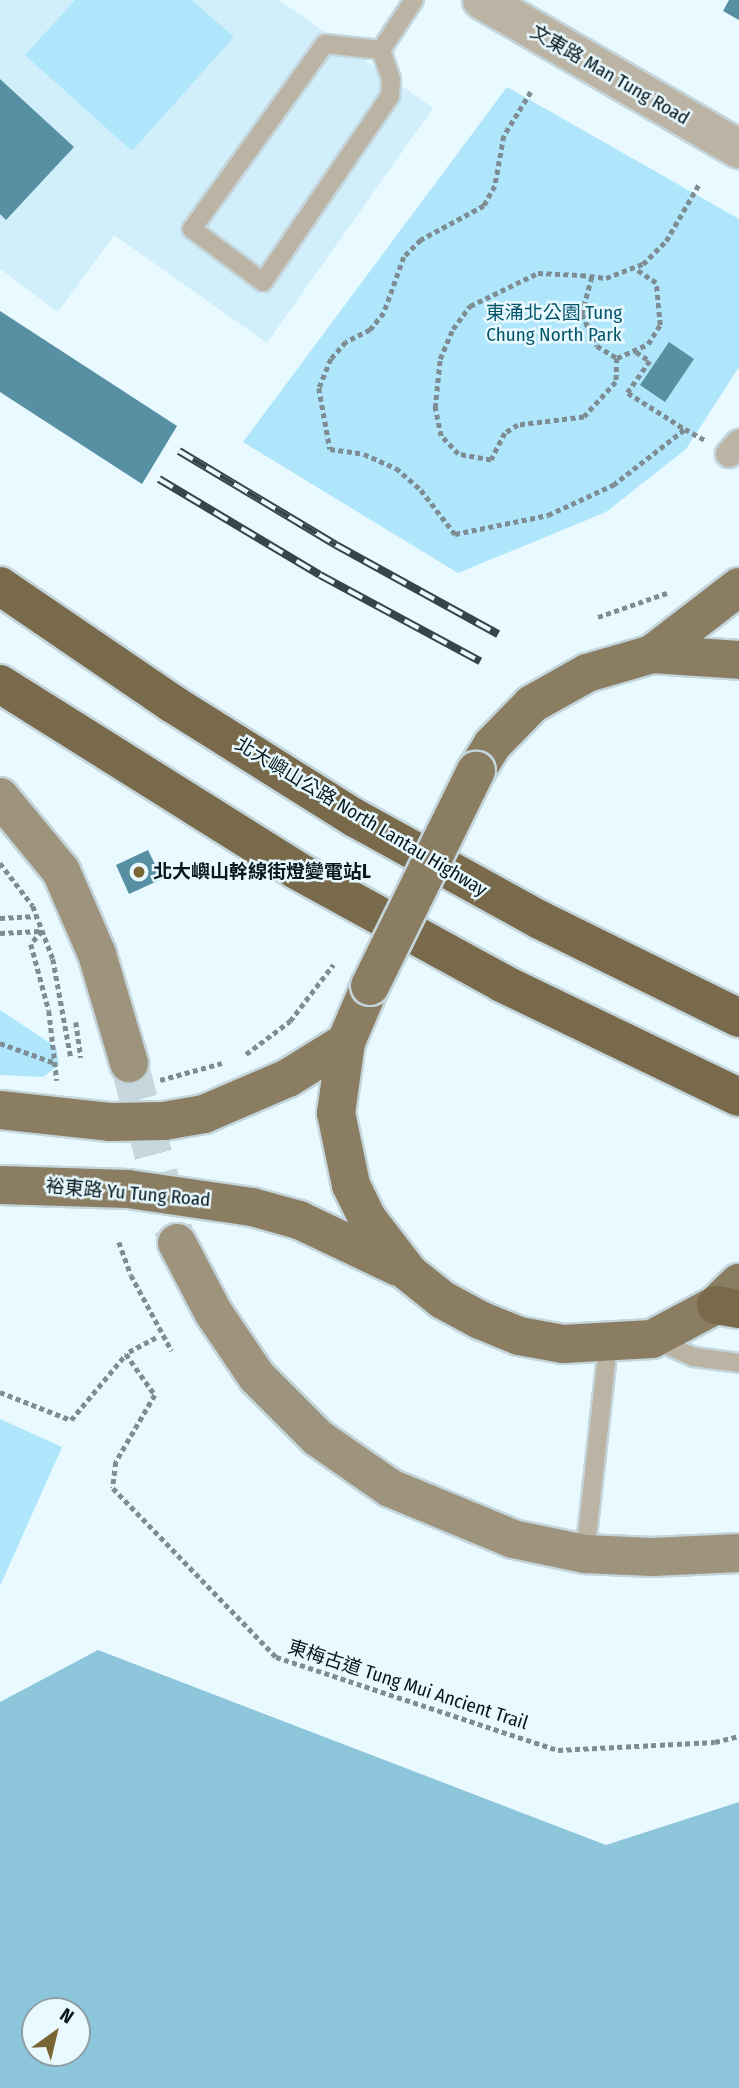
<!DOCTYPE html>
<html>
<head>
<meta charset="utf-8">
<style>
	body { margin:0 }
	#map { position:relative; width:739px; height:2088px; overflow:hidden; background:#e8f9ff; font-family:"Fira Sans Condensed","Noto Sans TC",sans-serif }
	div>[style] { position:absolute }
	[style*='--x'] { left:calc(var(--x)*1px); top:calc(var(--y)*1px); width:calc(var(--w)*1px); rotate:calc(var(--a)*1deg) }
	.built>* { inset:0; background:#d1effb }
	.green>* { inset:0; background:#afe6fb }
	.forest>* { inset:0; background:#8dc6db }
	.building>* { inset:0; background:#578fa3 }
	.secondary-tunnel>* { height:38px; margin-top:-19px; transform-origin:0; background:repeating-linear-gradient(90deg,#c6d7dd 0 38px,transparent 0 57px) }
	.path>* { height:4.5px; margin-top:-2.25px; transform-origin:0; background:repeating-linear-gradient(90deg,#7d8d93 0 5px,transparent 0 8.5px) }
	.roads { filter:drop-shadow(2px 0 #c4d5db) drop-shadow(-2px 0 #c4d5db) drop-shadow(0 2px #c4d5db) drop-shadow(0 -2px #c4d5db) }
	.service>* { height:18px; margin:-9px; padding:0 9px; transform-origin:9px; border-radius:9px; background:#bbb4a5 }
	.pedestrian>* { height:26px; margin:-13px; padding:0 13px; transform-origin:13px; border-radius:13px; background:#bbb4a5 }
	.tertiary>* { height:38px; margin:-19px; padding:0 19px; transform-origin:19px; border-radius:19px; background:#bbb4a5 }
	.secondary>* { height:38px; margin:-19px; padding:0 19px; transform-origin:19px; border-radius:19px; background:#9e947e }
	.primary>* { height:38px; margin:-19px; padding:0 19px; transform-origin:19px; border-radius:19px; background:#8a7d62 }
	.motorway>* { height:38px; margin:-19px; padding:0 19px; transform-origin:19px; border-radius:19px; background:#786a4a }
	.rail>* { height:8px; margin-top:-4px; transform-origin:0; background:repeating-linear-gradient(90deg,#e8f9ff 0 16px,#34454b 0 32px); box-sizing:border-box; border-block:2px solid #34454b }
	.bridges { filter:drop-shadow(2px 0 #c4d5db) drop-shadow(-2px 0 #c4d5db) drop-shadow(0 2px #c4d5db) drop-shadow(0 -2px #c4d5db) }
	.primary-bridge>* { height:38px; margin:-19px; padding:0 19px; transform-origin:19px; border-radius:19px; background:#8a7d62 }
	.dots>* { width:19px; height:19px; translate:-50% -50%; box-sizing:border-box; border:4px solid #e8f9ff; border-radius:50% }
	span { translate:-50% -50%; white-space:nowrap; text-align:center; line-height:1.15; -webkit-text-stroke:5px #e8f9ff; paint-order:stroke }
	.street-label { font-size:19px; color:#07171d }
	.park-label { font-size:19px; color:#04566b }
	.poi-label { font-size:19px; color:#07171d; font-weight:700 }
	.left { translate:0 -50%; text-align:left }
	.north { position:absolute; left:21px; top:1997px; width:70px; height:70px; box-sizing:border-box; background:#e8f9ff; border:2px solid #8e9fa5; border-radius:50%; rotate:34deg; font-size:19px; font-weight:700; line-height:28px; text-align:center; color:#07171d }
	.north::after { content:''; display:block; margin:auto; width:24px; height:32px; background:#7a6534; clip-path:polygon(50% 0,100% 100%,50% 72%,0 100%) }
</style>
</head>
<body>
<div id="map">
	<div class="built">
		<i style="clip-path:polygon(0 0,279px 0,433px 108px,267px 343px,114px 235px,58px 312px,0 269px)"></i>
	</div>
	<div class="green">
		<i style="clip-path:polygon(75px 0,192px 0,234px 37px,132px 151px,25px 55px)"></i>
		<i style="clip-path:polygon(507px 87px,739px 219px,739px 367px,686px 449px,606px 512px,458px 573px,243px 442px)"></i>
		<i style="clip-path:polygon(0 1010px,56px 1047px,59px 1065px,43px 1077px,0 1075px)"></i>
		<i style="clip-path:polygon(0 1419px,62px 1447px,0 1586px)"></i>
	</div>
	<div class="forest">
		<i style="clip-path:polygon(evenodd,98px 1650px,606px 1845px,739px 1802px,739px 2088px,0 2088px,0 1702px,98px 1650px,35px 2011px,77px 2011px,77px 2053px,35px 2053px,35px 2011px)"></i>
	</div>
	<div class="building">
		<i style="clip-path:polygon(729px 0,739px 0,739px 20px,723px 11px)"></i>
		<i style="clip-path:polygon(0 79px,74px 147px,6px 220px,0 214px)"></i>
		<i style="clip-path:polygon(0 311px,177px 426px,142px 484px,0 392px)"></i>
		<i style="clip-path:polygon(669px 342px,694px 359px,665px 402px,640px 385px)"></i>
		<i style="clip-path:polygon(148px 850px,162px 879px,129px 894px,116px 865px)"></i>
	</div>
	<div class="secondary-tunnel">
		<i style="--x:129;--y:1063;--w:186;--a:75.1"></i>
	</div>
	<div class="path">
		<i style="--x:531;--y:92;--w:52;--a:121.5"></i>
		<i style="--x:504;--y:136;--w:51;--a:100.2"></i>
		<i style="--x:495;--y:186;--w:23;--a:119"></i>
		<i style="--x:484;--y:206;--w:72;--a:151.6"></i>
		<i style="--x:421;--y:240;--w:24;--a:135"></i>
		<i style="--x:404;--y:257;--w:59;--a:109.7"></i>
		<i style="--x:384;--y:313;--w:22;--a:129"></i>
		<i style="--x:370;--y:330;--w:27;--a:153"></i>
		<i style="--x:346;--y:342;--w:23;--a:131"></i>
		<i style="--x:331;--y:359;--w:31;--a:112"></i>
		<i style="--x:319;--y:388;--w:62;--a:79.8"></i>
		<i style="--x:330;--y:449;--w:34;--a:8"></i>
		<i style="--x:364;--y:454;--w:35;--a:24"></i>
		<i style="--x:396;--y:468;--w:33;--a:41"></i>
		<i style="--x:421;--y:490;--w:56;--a:52.3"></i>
		<i style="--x:455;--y:534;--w:95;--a:-11.5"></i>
		<i style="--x:548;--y:515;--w:72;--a:-24.8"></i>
		<i style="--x:613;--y:485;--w:91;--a:-37.9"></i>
		<i style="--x:685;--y:429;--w:23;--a:29"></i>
		<i style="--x:592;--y:277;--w:38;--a:105"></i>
		<i style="--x:582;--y:314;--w:35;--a:65"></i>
		<i style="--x:597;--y:346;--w:23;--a:31"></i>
		<i style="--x:617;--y:358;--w:24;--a:92"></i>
		<i style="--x:616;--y:382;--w:47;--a:132.4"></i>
		<i style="--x:584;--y:417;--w:66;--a:173.1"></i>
		<i style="--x:518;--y:425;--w:15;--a:148"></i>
		<i style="--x:505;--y:433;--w:30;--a:117"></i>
		<i style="--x:491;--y:460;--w:34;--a:-170"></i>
		<i style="--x:458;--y:454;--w:25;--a:-133"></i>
		<i style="--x:441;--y:436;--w:29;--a:-102"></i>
		<i style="--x:435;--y:408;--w:49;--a:-84.2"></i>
		<i style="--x:440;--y:359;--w:33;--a:-67"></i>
		<i style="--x:453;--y:329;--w:29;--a:-54"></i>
		<i style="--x:470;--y:306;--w:76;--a:-25.9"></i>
		<i style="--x:538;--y:273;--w:43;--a:2.7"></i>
		<i style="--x:581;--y:275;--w:25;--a:7"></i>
		<i style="--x:606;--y:278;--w:40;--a:-21"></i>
		<i style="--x:643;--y:264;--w:33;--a:-45"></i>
		<i style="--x:666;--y:241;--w:66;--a:-59.9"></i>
		<i style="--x:636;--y:352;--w:17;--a:33"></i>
		<i style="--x:650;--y:361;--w:39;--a:125"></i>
		<i style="--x:628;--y:393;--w:67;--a:32.3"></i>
		<i style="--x:617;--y:358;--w:34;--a:-24"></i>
		<i style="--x:648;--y:344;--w:22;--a:-58"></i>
		<i style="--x:660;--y:325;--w:42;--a:-95.4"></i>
		<i style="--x:656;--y:283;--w:25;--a:-146"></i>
		<i style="--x:598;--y:617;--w:73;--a:-19.2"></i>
		<i style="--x:0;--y:863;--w:54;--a:52.5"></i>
		<i style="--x:33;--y:906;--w:57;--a:69.3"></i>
		<i style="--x:53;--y:959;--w:101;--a:79.7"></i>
		<i style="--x:0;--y:918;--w:37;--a:-3"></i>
		<i style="--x:42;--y:931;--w:17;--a:130"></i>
		<i style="--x:31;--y:944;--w:69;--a:75"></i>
		<i style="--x:49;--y:1011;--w:70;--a:83.5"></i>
		<i style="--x:0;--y:933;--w:41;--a:-2.8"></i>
		<i style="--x:76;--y:1022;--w:36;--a:82"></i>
		<i style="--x:0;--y:1043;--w:59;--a:20"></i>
		<i style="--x:246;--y:1054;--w:55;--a:-36.9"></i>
		<i style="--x:290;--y:1021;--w:71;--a:-52.5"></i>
		<i style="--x:160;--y:1080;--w:64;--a:-15.3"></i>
		<i style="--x:119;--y:1242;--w:35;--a:70"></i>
		<i style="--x:131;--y:1275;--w:86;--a:61.7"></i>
		<i style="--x:156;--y:1338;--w:34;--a:152"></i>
		<i style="--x:126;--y:1354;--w:50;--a:54.7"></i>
		<i style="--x:155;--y:1395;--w:78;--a:120.2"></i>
		<i style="--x:116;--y:1462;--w:26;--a:97"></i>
		<i style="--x:113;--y:1488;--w:235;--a:46"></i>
		<i style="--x:276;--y:1657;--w:297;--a:18.3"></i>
		<i style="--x:558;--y:1750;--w:157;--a:-2.9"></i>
		<i style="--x:715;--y:1742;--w:25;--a:-14"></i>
		<i style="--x:0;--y:1392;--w:76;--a:21.5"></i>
		<i style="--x:71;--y:1420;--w:86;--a:-50.2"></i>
	</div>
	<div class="roads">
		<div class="service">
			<i style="--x:325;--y:44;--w:56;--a:6.1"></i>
			<i style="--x:381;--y:50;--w:31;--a:71"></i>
			<i style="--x:391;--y:79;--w:17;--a:93"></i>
			<i style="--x:390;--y:96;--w:225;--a:124.3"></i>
			<i style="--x:263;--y:282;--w:89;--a:-143.3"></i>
			<i style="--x:192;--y:229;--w:228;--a:-54.3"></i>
			<i style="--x:381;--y:50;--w:60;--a:-56.6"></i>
			<i style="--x:655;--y:1340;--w:43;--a:23.6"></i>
			<i style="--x:694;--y:1357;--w:45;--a:7.6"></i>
			<i style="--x:585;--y:1554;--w:210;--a:-83.7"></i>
		</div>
		<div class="pedestrian">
			<i style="--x:729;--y:454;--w:15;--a:-48"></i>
		</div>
		<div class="tertiary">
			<i style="--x:482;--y:0;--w:297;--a:30.1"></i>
		</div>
		<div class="secondary">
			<i style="--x:0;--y:797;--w:96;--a:50.5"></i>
			<i style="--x:61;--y:871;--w:90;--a:66.6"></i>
			<i style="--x:97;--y:954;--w:114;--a:73.6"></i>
			<i style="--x:177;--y:1243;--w:78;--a:62.4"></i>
			<i style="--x:213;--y:1312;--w:78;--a:55.9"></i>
			<i style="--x:257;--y:1377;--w:86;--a:45"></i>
			<i style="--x:318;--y:1438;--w:88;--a:34.8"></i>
			<i style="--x:390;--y:1488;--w:133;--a:22.5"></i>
			<i style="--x:513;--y:1539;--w:74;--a:11.8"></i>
			<i style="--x:585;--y:1554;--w:67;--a:2.6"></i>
			<i style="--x:652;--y:1557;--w:87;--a:-2.6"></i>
		</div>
		<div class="primary">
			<i style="--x:652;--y:654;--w:110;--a:-37.6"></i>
			<i style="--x:476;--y:771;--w:31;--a:-58"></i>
			<i style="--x:492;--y:745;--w:57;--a:-45.7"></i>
			<i style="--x:532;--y:704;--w:63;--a:-29.4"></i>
			<i style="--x:587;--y:673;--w:68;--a:-16.3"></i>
			<i style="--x:652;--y:654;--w:87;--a:3.9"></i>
			<i style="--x:370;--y:986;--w:61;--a:113.2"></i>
			<i style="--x:346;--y:1042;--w:72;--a:98"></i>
			<i style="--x:336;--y:1113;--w:74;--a:78.2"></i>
			<i style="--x:351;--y:1185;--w:37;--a:64"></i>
			<i style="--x:367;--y:1218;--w:69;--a:52.6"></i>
			<i style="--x:409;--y:1273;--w:43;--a:38.5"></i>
			<i style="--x:443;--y:1300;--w:42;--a:28.4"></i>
			<i style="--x:480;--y:1320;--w:42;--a:22.3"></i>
			<i style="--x:519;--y:1336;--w:45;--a:10.3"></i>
			<i style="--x:563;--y:1344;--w:89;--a:-3.2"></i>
			<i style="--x:652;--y:1339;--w:72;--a:-28"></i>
			<i style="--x:716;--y:1305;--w:32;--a:-44"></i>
			<i style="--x:0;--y:1110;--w:112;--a:6.2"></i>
			<i style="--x:111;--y:1122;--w:53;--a:-1.1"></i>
			<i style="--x:164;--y:1121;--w:41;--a:-9.9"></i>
			<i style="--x:204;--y:1114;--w:91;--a:-23.2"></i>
			<i style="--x:288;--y:1078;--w:68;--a:-31.8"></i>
			<i style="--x:0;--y:1185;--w:128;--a:1.8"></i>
			<i style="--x:128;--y:1189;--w:125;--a:8.3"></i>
			<i style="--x:252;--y:1207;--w:49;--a:15.5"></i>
			<i style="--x:299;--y:1220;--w:110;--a:25.4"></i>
		</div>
		<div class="motorway">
			<i style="--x:0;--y:586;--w:209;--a:34.3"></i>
			<i style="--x:173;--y:704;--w:215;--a:32.1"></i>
			<i style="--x:355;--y:818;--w:211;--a:28.9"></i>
			<i style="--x:540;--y:920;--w:222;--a:26.2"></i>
			<i style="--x:0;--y:684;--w:350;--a:32.1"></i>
			<i style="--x:296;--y:870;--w:235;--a:28.7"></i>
			<i style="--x:502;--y:983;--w:263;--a:25.7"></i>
			<i style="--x:716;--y:1305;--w:23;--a:10"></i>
		</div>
	</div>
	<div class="rail">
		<i style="--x:179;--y:451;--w:183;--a:30.9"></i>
		<i style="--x:336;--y:545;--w:185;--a:28.8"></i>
		<i style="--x:159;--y:479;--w:187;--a:30.8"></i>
		<i style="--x:320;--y:575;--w:182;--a:28.3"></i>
	</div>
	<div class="bridges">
		<div class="primary-bridge">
			<i style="--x:370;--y:986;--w:240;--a:-63.8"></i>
		</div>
	</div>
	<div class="dots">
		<i style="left:139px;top:872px;background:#7a6534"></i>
	</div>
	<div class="street-label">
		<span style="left:610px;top:75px;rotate:30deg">文東路 Man Tung Road</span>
		<span style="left:361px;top:817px;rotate:31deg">北大嶼山公路 North Lantau Highway</span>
		<span style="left:128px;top:1193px;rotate:5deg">裕東路 Yu Tung Road</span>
		<span style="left:408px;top:1685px;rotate:18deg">東梅古道 Tung Mui Ancient Trail</span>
	</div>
	<div class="park-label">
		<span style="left:554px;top:324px">東涌北公園 Tung<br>Chung North Park</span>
	</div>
	<div class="poi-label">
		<span class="left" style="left:153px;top:872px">北大嶼山幹線街燈變電站L</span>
	</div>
	<div class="north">N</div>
</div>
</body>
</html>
